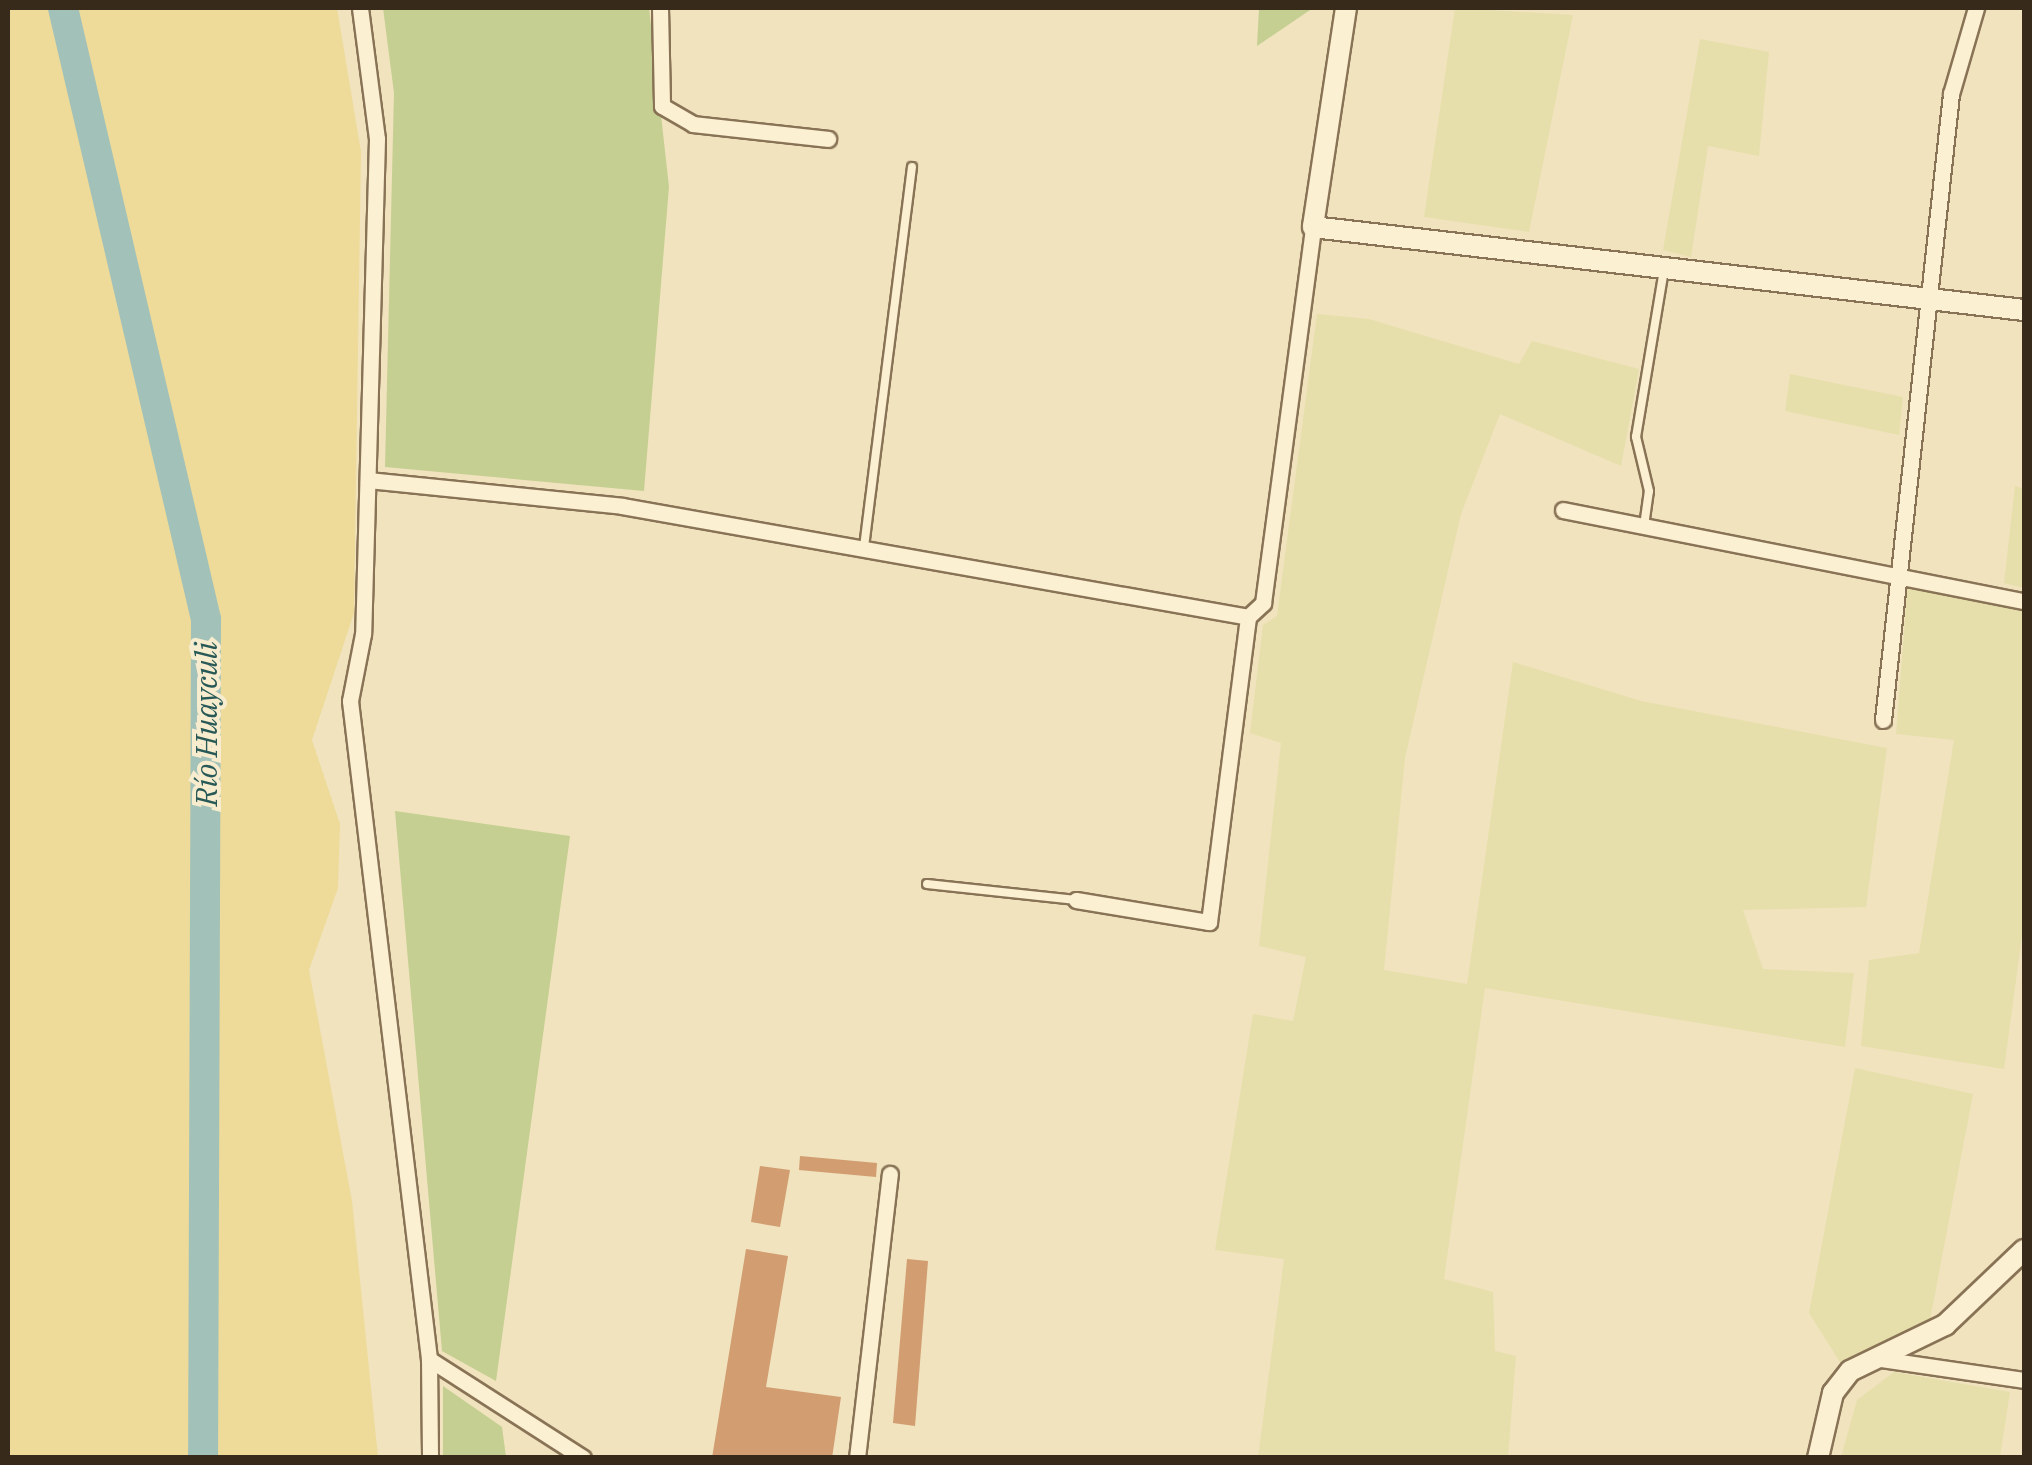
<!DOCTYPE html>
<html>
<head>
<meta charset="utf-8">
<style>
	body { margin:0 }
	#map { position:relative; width:2032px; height:1465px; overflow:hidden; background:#f0e3be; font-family:"IBM Plex Serif",serif }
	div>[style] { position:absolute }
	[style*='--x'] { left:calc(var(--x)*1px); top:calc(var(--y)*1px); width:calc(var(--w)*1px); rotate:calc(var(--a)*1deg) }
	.farmland>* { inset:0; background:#e6dfab }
	.green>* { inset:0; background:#c5cf91 }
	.sand>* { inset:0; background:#eedb99 }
	.river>* { height:30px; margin:-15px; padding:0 15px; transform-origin:15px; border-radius:15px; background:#a2c1b9 }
	.building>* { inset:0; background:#d19d71 }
	.roads { filter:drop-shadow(2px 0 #897356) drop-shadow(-2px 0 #897356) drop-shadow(0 2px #897356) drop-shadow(0 -2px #897356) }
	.service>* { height:8px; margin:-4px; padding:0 4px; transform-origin:4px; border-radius:4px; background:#fbf0d1 }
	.minor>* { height:15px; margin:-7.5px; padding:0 7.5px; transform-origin:7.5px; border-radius:7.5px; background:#fbf0d1 }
	.secondary>* { height:20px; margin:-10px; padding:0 10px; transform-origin:10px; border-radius:10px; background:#fbf0d1 }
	span { translate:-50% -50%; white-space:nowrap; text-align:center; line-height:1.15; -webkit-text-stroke:8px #f7edce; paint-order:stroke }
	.water-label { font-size:30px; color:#295957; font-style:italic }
	.frame { position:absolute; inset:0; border:10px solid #382a1b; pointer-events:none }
</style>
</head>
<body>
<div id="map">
	<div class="farmland">
		<i style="clip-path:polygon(1455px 8px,1573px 15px,1529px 232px,1424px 217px)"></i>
		<i style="clip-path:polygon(1700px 39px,1769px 52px,1759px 156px,1708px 146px,1691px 257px,1663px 250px)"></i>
		<i style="clip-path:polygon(1317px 314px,1369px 319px,1519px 364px,1532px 341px,1639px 369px,1621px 466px,1500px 414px,1461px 514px,1405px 758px,1384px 970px,1467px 984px,1513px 662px,1641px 701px,1887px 748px,1866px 907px,1743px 910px,1763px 969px,1854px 973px,1845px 1047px,1485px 988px,1444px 1279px,1493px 1292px,1495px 1351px,1516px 1356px,1508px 1457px,1258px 1457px,1284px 1259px,1215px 1250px,1253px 1014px,1293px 1021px,1306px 957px,1259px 946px,1281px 743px,1250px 733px,1263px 625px,1277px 616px)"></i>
		<i style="clip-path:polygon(1790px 374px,1903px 397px,1899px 435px,1785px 411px)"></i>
		<i style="clip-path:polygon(2015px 486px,2024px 489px,2024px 588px,2004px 583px)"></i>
		<i style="clip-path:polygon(1908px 581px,2024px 612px,2024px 921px,2004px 1069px,1861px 1046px,1869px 960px,1919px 953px,1954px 740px,1896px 734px)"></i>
		<i style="clip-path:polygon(1855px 1068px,1973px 1094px,1930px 1320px,1840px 1362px,1809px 1313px)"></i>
		<i style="clip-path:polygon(1894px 1372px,2010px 1392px,2000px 1457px,1841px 1457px,1857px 1400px)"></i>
	</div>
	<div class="green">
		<i style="clip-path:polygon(383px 8px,649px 8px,669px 187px,644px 491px,385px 467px,394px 93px)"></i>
		<i style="clip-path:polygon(1259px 8px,1313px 8px,1257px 46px)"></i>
		<i style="clip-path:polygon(395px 811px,570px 836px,496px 1381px,442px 1351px)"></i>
		<i style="clip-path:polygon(443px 1386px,502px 1427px,506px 1457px,443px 1457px)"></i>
	</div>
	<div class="sand">
		<i style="clip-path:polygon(8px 8px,337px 8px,361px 152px,354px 613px,312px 740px,340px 824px,338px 888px,309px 970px,352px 1201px,378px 1457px,8px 1457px)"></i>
	</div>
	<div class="river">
		<i style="--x:63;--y:8;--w:628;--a:76.83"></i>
		<i style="--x:206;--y:619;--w:839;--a:90.2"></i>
	</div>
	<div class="building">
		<i style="clip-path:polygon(800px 1156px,877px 1163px,876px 1177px,799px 1170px)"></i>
		<i style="clip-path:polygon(760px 1166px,790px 1170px,780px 1227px,751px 1222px)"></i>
		<i style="clip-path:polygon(746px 1249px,788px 1256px,766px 1387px,841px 1397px,832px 1458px,712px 1458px)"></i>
		<i style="clip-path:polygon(907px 1259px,928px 1261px,915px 1426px,893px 1423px)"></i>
	</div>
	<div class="roads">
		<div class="service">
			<i style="--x:1644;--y:526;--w:35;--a:-82"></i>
			<i style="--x:1649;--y:491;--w:56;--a:-103.5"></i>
			<i style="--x:1636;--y:437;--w:170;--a:-80.5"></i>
			<i style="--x:864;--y:547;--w:383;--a:-82.8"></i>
			<i style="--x:927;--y:884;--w:150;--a:6.1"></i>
		</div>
		<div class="minor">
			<i style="--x:360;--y:8;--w:132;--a:82.6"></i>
			<i style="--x:377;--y:139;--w:495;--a:91.6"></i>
			<i style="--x:363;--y:634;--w:68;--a:101"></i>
			<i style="--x:350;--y:701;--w:663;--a:83.15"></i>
			<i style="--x:429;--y:1359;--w:99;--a:89.4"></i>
			<i style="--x:660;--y:8;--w:98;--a:88.8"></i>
			<i style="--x:662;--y:106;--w:36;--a:30"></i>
			<i style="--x:693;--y:124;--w:136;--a:6.3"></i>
			<i style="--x:368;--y:480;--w:255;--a:5.8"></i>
			<i style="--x:622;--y:506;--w:636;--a:10.05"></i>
			<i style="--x:1248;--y:617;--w:21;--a:-43"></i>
			<i style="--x:1263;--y:603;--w:379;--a:-82.4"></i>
			<i style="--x:1563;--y:510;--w:470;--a:11.2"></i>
			<i style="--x:1883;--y:720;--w:630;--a:-83.8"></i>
			<i style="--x:1951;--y:94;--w:90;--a:-73.8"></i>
			<i style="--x:1076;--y:900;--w:135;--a:9.4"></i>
			<i style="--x:1209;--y:922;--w:307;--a:-82.7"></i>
			<i style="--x:429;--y:1359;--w:183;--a:32.7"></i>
			<i style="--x:1880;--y:1359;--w:146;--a:8.3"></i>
			<i style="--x:857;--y:1458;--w:286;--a:-83.4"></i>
		</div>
		<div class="secondary">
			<i style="--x:1346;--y:8;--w:221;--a:98.6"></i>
			<i style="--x:1313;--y:227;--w:716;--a:6.66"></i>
			<i style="--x:1818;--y:1458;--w:67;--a:-77"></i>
			<i style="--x:1833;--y:1393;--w:28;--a:-52"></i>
			<i style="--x:1850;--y:1371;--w:106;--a:-25.8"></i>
			<i style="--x:1945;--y:1325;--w:109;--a:-43.5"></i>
		</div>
	</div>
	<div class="water-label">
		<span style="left:206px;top:724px;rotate:-90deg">Río Huayculi</span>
	</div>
	<div class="frame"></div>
</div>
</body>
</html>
